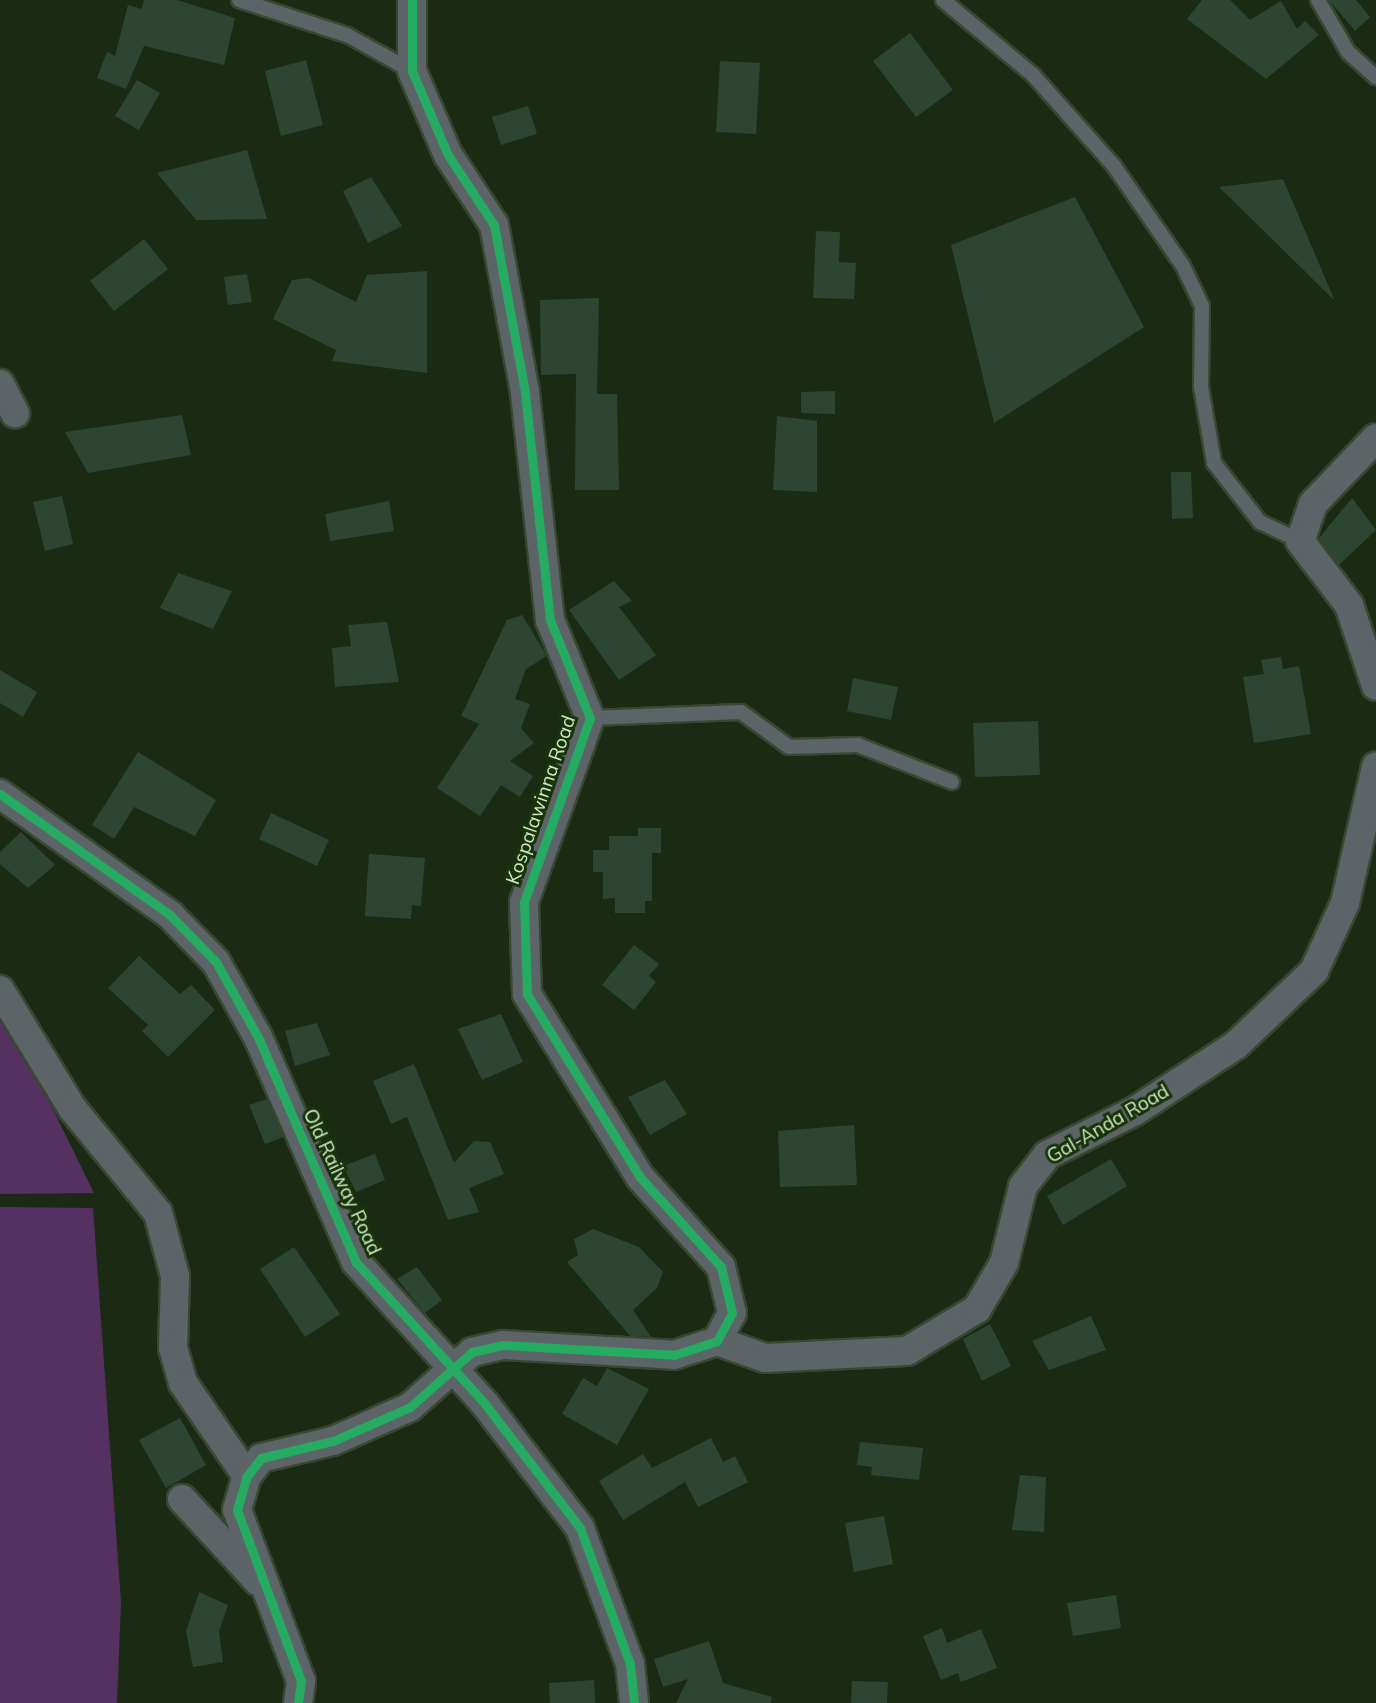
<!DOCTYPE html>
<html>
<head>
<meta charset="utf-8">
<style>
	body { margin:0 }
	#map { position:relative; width:1376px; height:1703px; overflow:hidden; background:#1b2a13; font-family:Mulish,sans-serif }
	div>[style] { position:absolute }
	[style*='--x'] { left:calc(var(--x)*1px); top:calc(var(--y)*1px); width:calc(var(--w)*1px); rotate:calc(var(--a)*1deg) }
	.green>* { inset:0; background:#543160 }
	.building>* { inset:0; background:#2d4633 }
	.roads { filter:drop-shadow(2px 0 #394732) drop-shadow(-2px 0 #394732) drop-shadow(0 2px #394732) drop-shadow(0 -2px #394732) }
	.lane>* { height:14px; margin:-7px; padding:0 7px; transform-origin:7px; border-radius:7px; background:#5c6468 }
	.street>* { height:28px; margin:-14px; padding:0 14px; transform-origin:14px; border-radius:14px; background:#5c6468 }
	.cycleway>* { height:9px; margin:-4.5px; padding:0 4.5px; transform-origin:4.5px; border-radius:4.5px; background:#26ab63 }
	span { translate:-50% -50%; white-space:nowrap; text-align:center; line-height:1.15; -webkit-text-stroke:6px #183409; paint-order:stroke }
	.street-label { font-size:19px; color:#d2e8ca }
</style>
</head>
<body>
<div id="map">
	<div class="green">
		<i style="clip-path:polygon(0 1001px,94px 1193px,0 1194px)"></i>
		<i style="clip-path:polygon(0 1207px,93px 1208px,121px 1602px,117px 1703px,0 1703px)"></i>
	</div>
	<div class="building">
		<i style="clip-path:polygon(144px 0,177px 0,235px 18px,224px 65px,144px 46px,126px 89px,97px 78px,107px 52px,115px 56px,128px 5px,142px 9px)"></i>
		<i style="clip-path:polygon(1202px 0,1230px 0,1250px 20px,1281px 1px,1297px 29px,1305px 21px,1319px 35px,1266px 79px,1187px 19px)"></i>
		<i style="clip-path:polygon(1329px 0,1356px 0,1370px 17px,1355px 31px)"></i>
		<i style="clip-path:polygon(910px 33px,953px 90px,916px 117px,873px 61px)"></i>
		<i style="clip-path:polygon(306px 60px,323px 125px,281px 136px,265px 71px)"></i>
		<i style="clip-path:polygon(720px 61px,760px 63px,756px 134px,716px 132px)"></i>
		<i style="clip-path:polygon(137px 80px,160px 93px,139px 130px,115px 116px)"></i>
		<i style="clip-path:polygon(528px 106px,537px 134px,501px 145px,492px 117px)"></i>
		<i style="clip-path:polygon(247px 150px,267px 219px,196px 220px,157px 173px)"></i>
		<i style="clip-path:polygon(371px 177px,402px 226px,368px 243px,343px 191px)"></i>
		<i style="clip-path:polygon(1283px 179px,1334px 299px,1334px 300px,1219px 187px)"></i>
		<i style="clip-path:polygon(1075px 197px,1144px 327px,994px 423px,951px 245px)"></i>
		<i style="clip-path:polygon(816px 231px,840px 232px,839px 262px,856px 263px,854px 299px,813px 298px)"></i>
		<i style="clip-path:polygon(144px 239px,168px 269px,114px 311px,90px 281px)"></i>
		<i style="clip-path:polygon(427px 271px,427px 373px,332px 361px,336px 350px,273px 319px,292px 280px,309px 278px,356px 302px,367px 275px)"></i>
		<i style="clip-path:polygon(247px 274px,252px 302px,228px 305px,224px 277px)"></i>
		<i style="clip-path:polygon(599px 298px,597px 394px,617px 394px,619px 490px,575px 490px,576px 374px,541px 375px,540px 300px)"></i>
		<i style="clip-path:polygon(835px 391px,835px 414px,801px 413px,801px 392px)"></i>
		<i style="clip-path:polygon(182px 415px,191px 455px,88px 473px,65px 432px)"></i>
		<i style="clip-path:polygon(777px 416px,817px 421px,817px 492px,773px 490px)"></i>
		<i style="clip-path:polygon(1171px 472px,1191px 472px,1193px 518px,1172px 519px)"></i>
		<i style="clip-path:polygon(62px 496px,73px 544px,45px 551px,33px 502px)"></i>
		<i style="clip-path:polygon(1352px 498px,1376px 530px,1339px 565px,1319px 538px)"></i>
		<i style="clip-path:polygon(389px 501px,394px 531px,330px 541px,325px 514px)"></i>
		<i style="clip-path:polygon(178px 573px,232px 591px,213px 629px,160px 608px)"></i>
		<i style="clip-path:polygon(614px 581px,632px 601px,619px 607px,656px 655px,619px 680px,569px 610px)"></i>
		<i style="clip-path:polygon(522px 615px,547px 656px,526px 669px,515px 699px,530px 704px,521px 728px,534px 743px,510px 761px,533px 776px,520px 797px,501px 785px,480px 816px,437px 788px,479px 724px,461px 716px,507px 620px)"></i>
		<i style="clip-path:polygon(387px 622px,399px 682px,335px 687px,332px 648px,351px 646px,348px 625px)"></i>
		<i style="clip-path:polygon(1281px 657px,1283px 669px,1299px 666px,1311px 734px,1254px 743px,1243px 677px,1264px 674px,1261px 660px)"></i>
		<i style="clip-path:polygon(0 670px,37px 692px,23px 717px,0 703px)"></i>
		<i style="clip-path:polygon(853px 678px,898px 687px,891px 720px,847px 711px)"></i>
		<i style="clip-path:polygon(1038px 721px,1040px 775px,975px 777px,973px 723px)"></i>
		<i style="clip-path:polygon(138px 752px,216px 800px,195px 836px,134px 807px,114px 839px,92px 825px)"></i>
		<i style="clip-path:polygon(271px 813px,329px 840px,317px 866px,259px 839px)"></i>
		<i style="clip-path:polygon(638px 828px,661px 828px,661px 853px,652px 853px,652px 901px,645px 901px,645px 913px,615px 913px,615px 898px,603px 899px,603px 872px,593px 872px,593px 850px,609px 850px,609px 836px,638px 836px)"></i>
		<i style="clip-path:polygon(21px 832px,55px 865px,28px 888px,0 864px,0 852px)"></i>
		<i style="clip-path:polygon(369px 854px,425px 858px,421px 906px,412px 905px,411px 919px,365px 916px)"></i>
		<i style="clip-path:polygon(634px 945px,659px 964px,649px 976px,656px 982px,634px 1010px,602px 985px)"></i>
		<i style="clip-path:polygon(139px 956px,180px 994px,191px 985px,215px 1010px,168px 1057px,142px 1031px,148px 1025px,108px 988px)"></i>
		<i style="clip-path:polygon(501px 1014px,523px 1062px,482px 1080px,458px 1029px)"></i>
		<i style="clip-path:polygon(317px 1023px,330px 1055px,295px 1066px,285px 1031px)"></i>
		<i style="clip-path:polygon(414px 1064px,454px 1163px,474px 1141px,490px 1142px,504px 1174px,469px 1188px,479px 1212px,448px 1220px,407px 1117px,391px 1124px,373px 1081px)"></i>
		<i style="clip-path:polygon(665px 1080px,687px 1114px,650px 1135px,628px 1097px)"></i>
		<i style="clip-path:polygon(267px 1099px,284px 1137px,265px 1144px,249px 1105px)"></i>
		<i style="clip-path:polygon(854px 1125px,857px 1185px,780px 1187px,778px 1131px)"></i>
		<i style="clip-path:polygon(375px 1154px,385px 1180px,356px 1192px,343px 1166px)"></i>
		<i style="clip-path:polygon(1111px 1159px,1127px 1186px,1063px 1225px,1047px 1196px)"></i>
		<i style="clip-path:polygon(593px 1229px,639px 1247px,663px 1272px,657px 1288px,633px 1310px,651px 1337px,630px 1336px,567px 1262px,578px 1255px,574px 1239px)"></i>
		<i style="clip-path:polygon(294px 1247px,340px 1314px,305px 1337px,260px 1269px)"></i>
		<i style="clip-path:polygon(417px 1267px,442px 1300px,425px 1313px,397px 1279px)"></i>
		<i style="clip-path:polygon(1091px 1316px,1106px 1350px,1049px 1370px,1032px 1341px)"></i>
		<i style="clip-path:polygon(990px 1324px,1011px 1366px,982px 1381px,963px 1339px)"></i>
		<i style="clip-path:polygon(607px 1368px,649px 1389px,617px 1445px,562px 1414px,583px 1378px,597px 1386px)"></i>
		<i style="clip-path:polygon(180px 1418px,206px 1465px,166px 1488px,139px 1440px)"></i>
		<i style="clip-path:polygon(711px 1438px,723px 1462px,735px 1456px,748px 1482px,698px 1507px,685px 1482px,623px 1520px,599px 1481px,643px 1454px,652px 1468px)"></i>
		<i style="clip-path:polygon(860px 1442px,923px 1448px,919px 1480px,871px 1475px,872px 1467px,857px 1465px)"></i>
		<i style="clip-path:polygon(1020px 1475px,1046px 1477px,1044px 1532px,1012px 1530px)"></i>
		<i style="clip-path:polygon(884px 1516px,893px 1564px,854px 1572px,845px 1523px)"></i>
		<i style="clip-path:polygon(199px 1592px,228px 1605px,219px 1632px,223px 1662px,193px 1667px,186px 1631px)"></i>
		<i style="clip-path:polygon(1116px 1595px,1121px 1628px,1073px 1636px,1067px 1603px)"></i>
		<i style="clip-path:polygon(942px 1628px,947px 1643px,981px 1629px,997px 1668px,961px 1682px,958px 1673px,941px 1680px,923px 1636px)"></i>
		<i style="clip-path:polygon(709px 1641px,723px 1683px,772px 1697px,771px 1703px,676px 1703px,688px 1679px,663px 1687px,654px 1659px)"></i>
		<i style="clip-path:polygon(594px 1680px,595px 1703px,550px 1703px,549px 1683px)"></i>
		<i style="clip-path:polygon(852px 1681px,888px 1682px,887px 1703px,851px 1703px)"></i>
	</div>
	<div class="roads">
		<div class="lane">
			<i style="--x:239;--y:0;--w:114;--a:18"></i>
			<i style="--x:347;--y:35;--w:74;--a:29"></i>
			<i style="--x:943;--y:0;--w:117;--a:39.8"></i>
			<i style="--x:1033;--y:75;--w:122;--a:48.3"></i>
			<i style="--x:1114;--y:166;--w:121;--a:55.4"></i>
			<i style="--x:1183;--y:266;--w:44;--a:64.6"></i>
			<i style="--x:1202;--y:306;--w:81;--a:90.7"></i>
			<i style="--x:1201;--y:387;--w:77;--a:80.3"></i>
			<i style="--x:1214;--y:463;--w:75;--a:52.1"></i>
			<i style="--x:1260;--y:522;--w:44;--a:25.4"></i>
			<i style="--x:1318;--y:0;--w:60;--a:60"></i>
			<i style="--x:1348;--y:52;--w:38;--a:42"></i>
			<i style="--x:590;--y:718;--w:151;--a:-2.3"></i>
			<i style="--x:741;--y:712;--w:59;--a:36.1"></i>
			<i style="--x:789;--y:747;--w:69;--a:-1.7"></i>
			<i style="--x:858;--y:745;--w:101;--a:21.5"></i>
		</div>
		<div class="street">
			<i style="--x:0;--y:384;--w:33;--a:63"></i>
			<i style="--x:1376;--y:438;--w:91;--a:133.7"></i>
			<i style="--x:1313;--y:504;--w:39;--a:109"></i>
			<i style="--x:1300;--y:541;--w:81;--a:52.6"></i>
			<i style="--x:1349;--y:605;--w:85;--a:71.6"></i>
			<i style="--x:0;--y:794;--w:209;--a:35.4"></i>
			<i style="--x:170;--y:915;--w:66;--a:45.6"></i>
			<i style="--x:216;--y:962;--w:86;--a:60.8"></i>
			<i style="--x:258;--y:1037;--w:245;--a:66.5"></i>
			<i style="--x:356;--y:1262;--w:192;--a:47.7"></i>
			<i style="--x:485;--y:1404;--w:156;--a:52.5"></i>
			<i style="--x:580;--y:1528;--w:145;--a:69.8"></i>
			<i style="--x:630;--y:1664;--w:39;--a:84"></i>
			<i style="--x:0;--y:990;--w:138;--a:58.6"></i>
			<i style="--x:72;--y:1108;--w:136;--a:50.7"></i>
			<i style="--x:158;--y:1213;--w:65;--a:74.9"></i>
			<i style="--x:175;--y:1276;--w:72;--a:91.6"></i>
			<i style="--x:173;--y:1348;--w:36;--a:74"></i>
			<i style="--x:183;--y:1383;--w:113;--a:55.5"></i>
			<i style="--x:717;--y:1341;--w:51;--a:19.5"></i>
			<i style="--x:765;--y:1358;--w:142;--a:-2.8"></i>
			<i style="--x:907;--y:1351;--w:82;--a:-31"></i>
			<i style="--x:977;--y:1309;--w:53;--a:-59.6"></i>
			<i style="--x:1004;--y:1263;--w:79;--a:-76.1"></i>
			<i style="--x:1023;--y:1186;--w:39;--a:-52"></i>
			<i style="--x:1047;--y:1155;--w:98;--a:-26.6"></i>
			<i style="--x:1135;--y:1111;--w:121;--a:-33.2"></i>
			<i style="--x:1236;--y:1045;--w:108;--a:-43.5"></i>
			<i style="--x:1314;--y:971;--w:75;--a:-65.5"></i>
			<i style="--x:1345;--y:903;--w:140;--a:-77.2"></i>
			<i style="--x:182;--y:1499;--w:112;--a:47.2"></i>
			<i style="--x:298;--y:1703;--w:22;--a:-82"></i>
			<i style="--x:301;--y:1681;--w:183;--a:-110.5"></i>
			<i style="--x:237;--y:1510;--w:35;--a:-74"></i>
			<i style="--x:247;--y:1476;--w:23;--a:-52"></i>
			<i style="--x:261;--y:1458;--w:74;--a:-13.3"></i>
			<i style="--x:333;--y:1441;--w:84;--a:-23.8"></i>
			<i style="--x:410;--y:1407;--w:83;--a:-41.6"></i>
			<i style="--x:472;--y:1352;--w:32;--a:-13"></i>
			<i style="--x:503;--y:1345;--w:171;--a:3.3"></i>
			<i style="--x:674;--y:1355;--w:45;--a:-18"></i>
			<i style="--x:717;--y:1341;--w:32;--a:-62"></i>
			<i style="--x:732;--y:1313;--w:47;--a:-103.4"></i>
			<i style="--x:721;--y:1267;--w:121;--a:-132"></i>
			<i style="--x:640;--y:1177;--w:215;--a:-121.7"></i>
			<i style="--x:527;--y:994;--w:92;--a:-91.9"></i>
			<i style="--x:524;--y:902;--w:195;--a:-70.3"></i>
			<i style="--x:590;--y:718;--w:106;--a:-112.2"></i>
			<i style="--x:550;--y:620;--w:229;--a:-96.3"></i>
			<i style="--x:525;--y:392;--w:170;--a:-100.5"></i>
			<i style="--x:494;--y:225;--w:84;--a:-123.3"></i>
			<i style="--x:448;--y:155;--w:91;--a:-113.2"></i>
			<i style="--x:412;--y:71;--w:71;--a:-90"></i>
		</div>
	</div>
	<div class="cycleway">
		<i style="--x:0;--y:794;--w:209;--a:35.4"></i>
		<i style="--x:170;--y:915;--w:66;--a:45.6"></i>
		<i style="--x:216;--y:962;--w:86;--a:60.8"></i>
		<i style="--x:258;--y:1037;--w:245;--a:66.5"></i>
		<i style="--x:356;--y:1262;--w:192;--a:47.7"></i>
		<i style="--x:485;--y:1404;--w:156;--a:52.5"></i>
		<i style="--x:580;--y:1528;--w:145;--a:69.8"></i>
		<i style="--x:630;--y:1664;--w:39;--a:84"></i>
		<i style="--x:298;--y:1703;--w:22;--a:-82"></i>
		<i style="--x:301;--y:1681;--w:183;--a:-110.5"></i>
		<i style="--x:237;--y:1510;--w:35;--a:-74"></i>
		<i style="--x:247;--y:1476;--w:23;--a:-52"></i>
		<i style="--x:261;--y:1458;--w:74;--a:-13.3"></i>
		<i style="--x:333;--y:1441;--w:84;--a:-23.8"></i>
		<i style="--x:410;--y:1407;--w:83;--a:-41.6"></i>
		<i style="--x:472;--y:1352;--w:32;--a:-13"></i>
		<i style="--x:503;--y:1345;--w:171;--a:3.3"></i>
		<i style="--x:674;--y:1355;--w:45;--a:-18"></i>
		<i style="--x:717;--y:1341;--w:32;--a:-62"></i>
		<i style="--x:732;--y:1313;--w:47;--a:-103.4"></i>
		<i style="--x:721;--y:1267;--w:121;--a:-132"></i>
		<i style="--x:640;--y:1177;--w:215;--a:-121.7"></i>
		<i style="--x:527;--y:994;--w:92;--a:-91.9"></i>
		<i style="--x:524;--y:902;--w:195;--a:-70.3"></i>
		<i style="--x:590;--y:718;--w:106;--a:-112.2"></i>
		<i style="--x:550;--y:620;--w:229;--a:-96.3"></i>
		<i style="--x:525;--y:392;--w:170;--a:-100.5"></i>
		<i style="--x:494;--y:225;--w:84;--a:-123.3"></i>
		<i style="--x:448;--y:155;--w:91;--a:-113.2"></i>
		<i style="--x:412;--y:71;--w:71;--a:-90"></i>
	</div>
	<div class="street-label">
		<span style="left:541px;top:800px;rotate:-71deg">Kospalawinna Road</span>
		<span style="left:1108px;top:1124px;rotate:-30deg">Gal-Anda Road</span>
		<span style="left:342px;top:1182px;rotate:65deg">Old Railway Road</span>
	</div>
</div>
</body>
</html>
